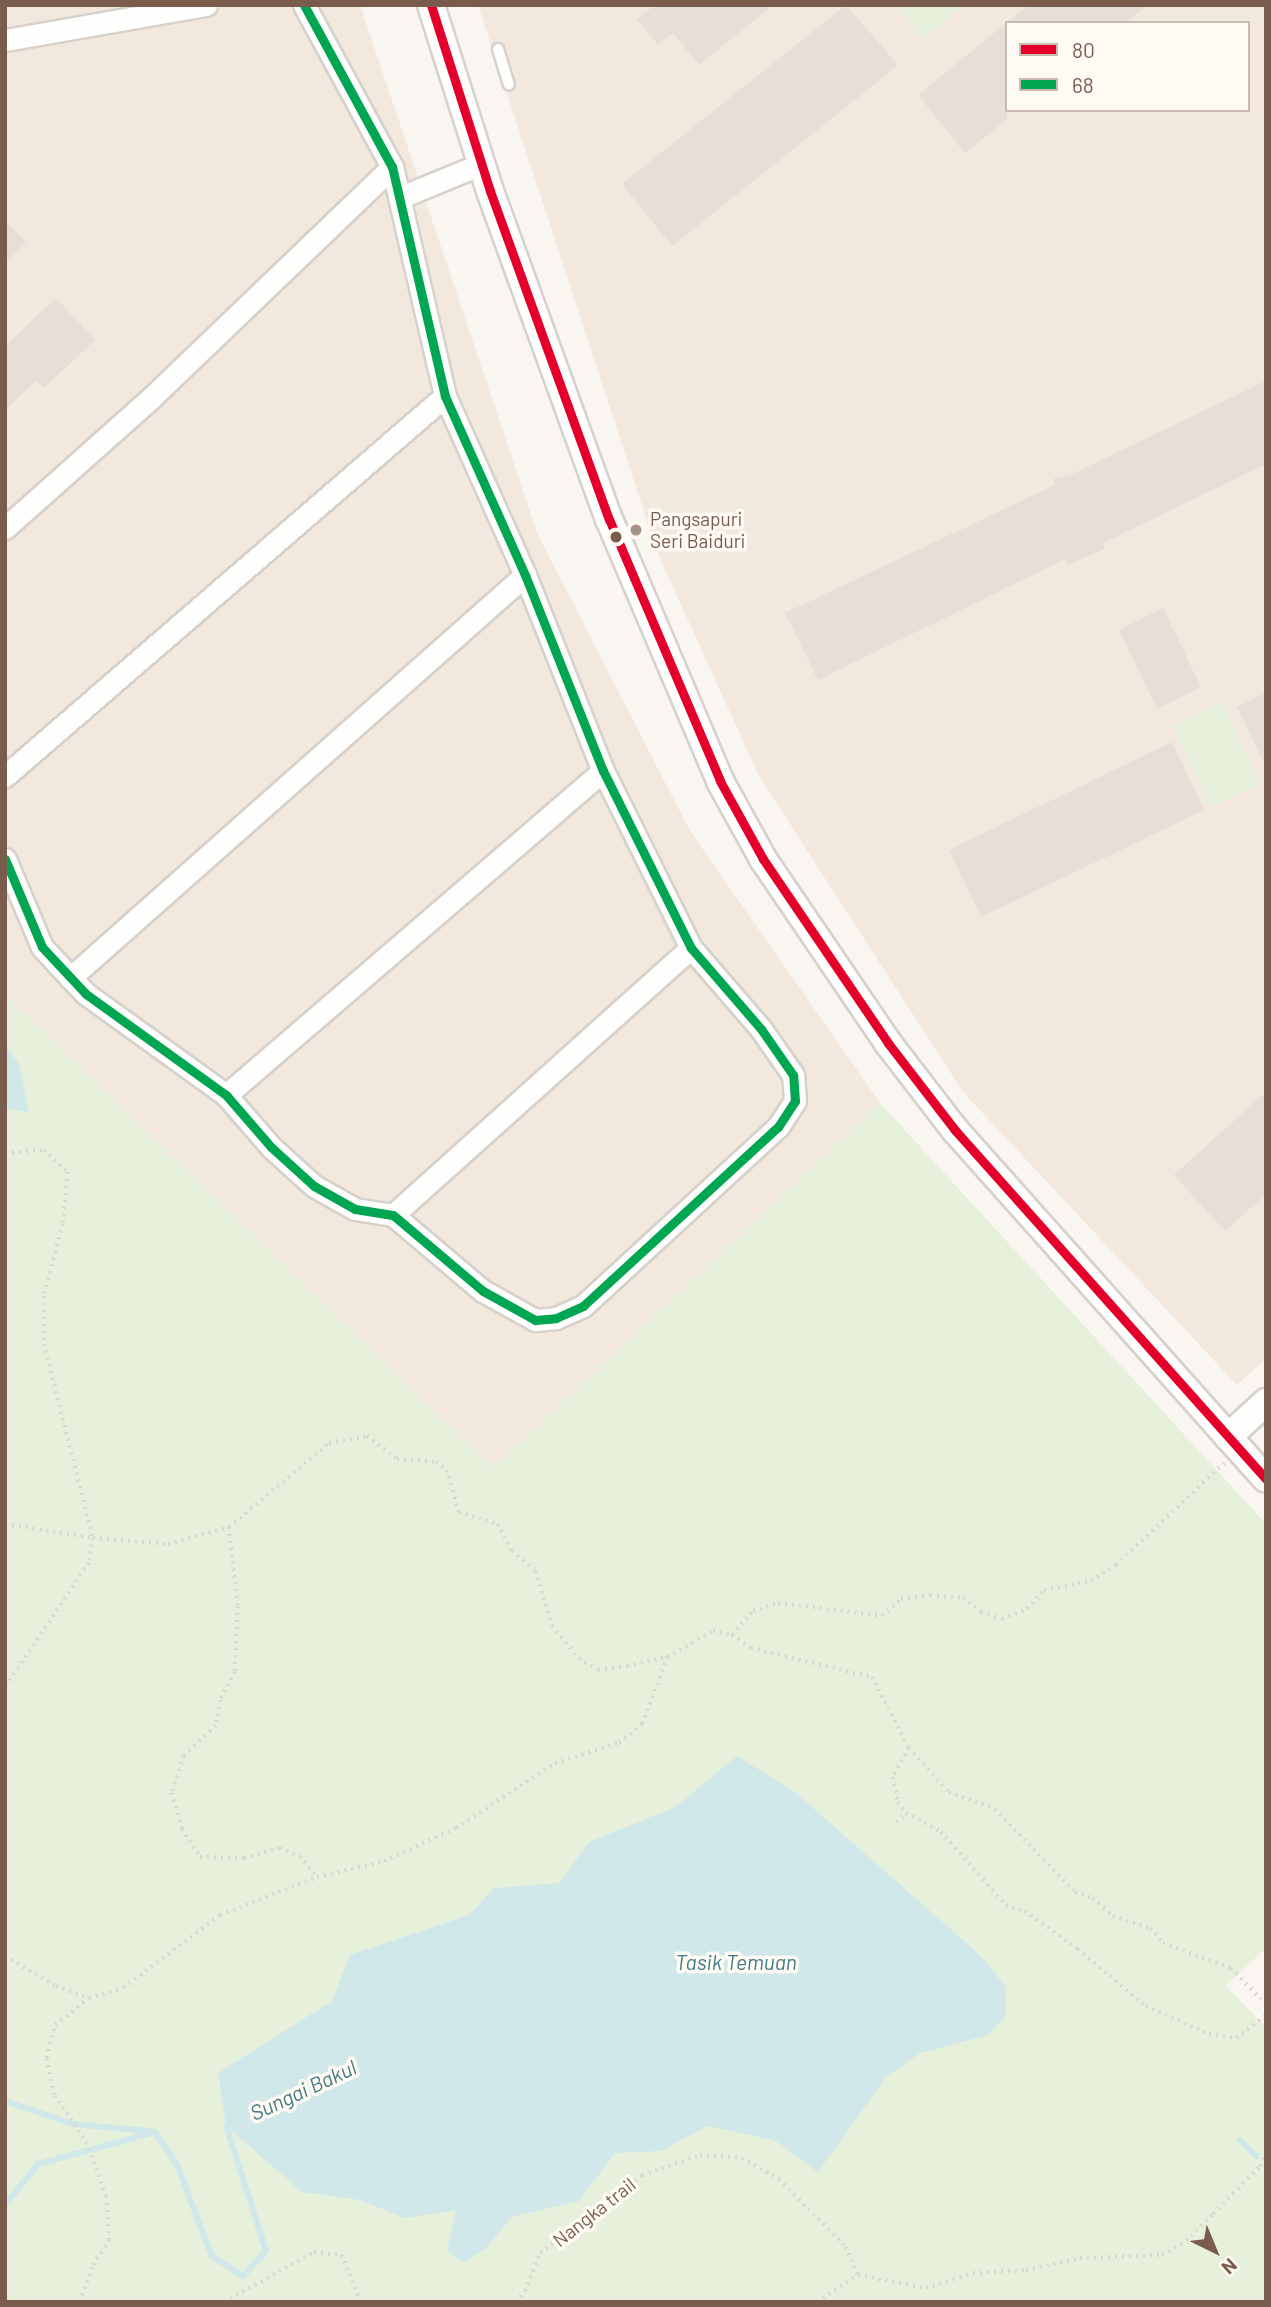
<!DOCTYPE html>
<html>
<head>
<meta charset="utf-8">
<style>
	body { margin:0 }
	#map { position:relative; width:1271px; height:2307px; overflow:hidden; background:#f9f5f0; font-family:Barlow,sans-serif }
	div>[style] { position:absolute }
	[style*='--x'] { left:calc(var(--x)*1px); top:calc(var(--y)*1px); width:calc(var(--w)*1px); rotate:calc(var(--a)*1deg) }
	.residential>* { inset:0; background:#f2e8de }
	.green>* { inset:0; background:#e7f0db }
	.water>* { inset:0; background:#d0e8ea }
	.stream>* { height:6px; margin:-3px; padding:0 3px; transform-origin:3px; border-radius:3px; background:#d0e8ea }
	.building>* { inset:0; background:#e6ded7 }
	.path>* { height:3.5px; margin-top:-1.75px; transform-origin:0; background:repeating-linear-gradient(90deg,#dcd5d0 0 2px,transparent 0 7px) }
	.roads { filter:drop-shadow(2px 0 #d7d1cb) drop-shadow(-2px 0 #d7d1cb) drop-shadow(0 2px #d7d1cb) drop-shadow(0 -2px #d7d1cb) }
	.service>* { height:10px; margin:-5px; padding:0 5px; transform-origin:5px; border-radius:5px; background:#fefefd }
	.minor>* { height:21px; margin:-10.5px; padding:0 10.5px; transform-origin:10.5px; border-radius:10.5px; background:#fefefd }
	.tertiary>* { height:26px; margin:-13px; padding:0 13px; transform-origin:13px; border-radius:13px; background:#fefefd }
	.bus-1>* { height:9px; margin:-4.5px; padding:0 4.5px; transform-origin:4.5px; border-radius:4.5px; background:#e4002b }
	.bus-2>* { height:9px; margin:-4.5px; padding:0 4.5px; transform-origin:4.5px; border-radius:4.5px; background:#00a651 }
	.dots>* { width:19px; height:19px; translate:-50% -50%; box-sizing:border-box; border:4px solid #fffaf3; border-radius:50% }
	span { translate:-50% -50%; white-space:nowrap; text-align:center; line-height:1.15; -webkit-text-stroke:7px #fffaf3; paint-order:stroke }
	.poi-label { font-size:19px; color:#7a5c4d }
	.left { translate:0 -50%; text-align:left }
	.street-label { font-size:19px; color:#7a5c4d }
	.water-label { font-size:21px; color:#437c86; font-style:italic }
	.frame { position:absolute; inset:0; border:7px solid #7a5c4d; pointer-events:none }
	.legend { position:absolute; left:1005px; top:21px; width:245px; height:91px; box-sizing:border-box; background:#fffaf3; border:2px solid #cabbb1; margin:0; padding:9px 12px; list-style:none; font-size:21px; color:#7a5c4d }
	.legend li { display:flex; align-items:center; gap:14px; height:35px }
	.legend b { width:35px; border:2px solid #cabbb1 }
	.north { position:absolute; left:1180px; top:2216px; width:70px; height:70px; -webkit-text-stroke:5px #fffaf3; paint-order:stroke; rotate:137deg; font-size:19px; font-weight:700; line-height:28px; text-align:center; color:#7a5c4d }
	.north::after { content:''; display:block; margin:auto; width:24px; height:32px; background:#7a5c4d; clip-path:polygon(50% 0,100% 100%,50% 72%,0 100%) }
</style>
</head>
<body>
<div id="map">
	<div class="residential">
		<i style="clip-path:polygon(5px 5px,360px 5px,537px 533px,690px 831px,880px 1103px,493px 1468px,5px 994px)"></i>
		<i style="clip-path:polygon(evenodd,478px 5px,1266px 5px,1266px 1358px,1237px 1385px,963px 1092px,759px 776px,658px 554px,478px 5px,1007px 23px,1248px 23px,1248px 110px,1007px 110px,1007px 23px)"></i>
	</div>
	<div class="green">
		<i style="clip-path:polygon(896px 5px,965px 5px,923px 39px)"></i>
		<i style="clip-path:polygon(1222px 702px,1260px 784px,1211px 807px,1172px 725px)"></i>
		<i style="clip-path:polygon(5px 994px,493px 1468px,880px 1103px,1266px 1524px,1266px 1948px,1226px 1986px,1266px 2028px,1266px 2302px,5px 2302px)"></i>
	</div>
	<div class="water">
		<i style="clip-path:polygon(5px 1044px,19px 1064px,29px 1112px,5px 1109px)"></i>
		<i style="clip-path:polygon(737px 1756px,795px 1792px,981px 1956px,1006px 1987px,1006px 2016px,988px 2035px,920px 2053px,886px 2077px,818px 2172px,774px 2140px,708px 2126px,661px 2151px,615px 2153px,579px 2201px,512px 2217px,487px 2247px,464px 2263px,447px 2251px,456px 2210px,405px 2218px,360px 2200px,302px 2192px,226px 2126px,218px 2073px,332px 2001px,350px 1955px,469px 1915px,494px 1888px,559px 1883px,589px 1842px,675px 1807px)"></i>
	</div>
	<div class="stream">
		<i style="--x:5;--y:2101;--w:72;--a:18.7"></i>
		<i style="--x:73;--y:2124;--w:77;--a:5.2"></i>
		<i style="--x:1240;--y:2140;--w:23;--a:45"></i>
		<i style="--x:5;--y:2205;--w:53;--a:-51.2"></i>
		<i style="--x:38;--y:2164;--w:121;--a:-15.3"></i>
		<i style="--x:155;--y:2132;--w:40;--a:56"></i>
		<i style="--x:177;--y:2165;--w:97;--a:69"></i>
		<i style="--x:212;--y:2256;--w:37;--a:33"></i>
		<i style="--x:243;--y:2276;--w:34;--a:-47"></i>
		<i style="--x:266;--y:2251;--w:131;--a:-107.7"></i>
		<i style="--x:226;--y:2126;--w:5;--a:-22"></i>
	</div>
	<div class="building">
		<i style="clip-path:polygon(655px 5px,773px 5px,699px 65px,673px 33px,658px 45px,637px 19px)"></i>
		<i style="clip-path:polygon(846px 5px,898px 65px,672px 246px,622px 184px)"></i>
		<i style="clip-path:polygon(1028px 5px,1147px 5px,1125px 23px,1007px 23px,1007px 119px,965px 153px,918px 95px)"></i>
		<i style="clip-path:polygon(5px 220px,26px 242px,5px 262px)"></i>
		<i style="clip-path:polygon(56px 298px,95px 340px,44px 388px,36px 381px,5px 410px,5px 346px)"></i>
		<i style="clip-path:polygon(1266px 381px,1266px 464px,1103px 543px,1105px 549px,1067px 565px,1065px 559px,818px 680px,785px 613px,1055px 485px,1053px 479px,1070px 475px)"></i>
		<i style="clip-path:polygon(1163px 608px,1201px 687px,1157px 709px,1119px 630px)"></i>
		<i style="clip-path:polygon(1266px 693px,1266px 767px,1237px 707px)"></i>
		<i style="clip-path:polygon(1172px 742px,1204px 810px,981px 917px,949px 850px)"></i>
		<i style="clip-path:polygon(1266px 1092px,1266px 1194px,1225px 1231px,1174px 1175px)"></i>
	</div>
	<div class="path">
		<i style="--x:5;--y:1153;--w:39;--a:-4"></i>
		<i style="--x:44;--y:1150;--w:33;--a:43"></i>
		<i style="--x:68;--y:1172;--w:52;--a:95.5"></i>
		<i style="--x:63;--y:1224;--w:74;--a:104.8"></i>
		<i style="--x:44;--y:1296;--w:48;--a:90"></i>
		<i style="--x:44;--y:1344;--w:200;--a:75.8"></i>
		<i style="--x:93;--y:1538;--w:75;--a:4.6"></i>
		<i style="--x:168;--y:1544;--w:63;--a:-15.6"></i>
		<i style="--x:229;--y:1527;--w:131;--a:-40"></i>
		<i style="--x:329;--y:1443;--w:39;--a:-10"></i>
		<i style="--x:367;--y:1436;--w:38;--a:37"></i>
		<i style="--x:397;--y:1459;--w:39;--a:4"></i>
		<i style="--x:436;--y:1462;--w:14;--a:36"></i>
		<i style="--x:447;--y:1470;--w:44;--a:74.1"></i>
		<i style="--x:459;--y:1512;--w:41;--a:17.1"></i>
		<i style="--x:498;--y:1524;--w:30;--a:63"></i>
		<i style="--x:512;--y:1551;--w:31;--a:40"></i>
		<i style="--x:536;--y:1571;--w:57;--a:73.8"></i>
		<i style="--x:552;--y:1626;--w:42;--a:49.8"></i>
		<i style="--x:579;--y:1658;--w:22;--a:32"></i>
		<i style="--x:598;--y:1670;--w:29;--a:-8"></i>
		<i style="--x:627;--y:1666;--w:41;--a:-12.7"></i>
		<i style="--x:667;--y:1657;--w:53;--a:-29.5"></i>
		<i style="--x:713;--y:1631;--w:19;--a:12"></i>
		<i style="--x:732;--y:1635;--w:23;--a:34"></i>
		<i style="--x:751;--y:1648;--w:124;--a:13.5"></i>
		<i style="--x:872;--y:1677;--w:80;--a:62.5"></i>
		<i style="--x:909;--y:1748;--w:33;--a:119"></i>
		<i style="--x:893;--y:1777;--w:25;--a:79"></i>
		<i style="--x:898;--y:1802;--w:14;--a:54"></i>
		<i style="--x:906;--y:1813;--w:40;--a:28"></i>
		<i style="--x:941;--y:1832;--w:98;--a:48.3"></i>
		<i style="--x:1006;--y:1905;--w:20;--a:18"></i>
		<i style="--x:1025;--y:1911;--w:65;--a:35.6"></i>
		<i style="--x:1078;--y:1949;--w:89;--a:40"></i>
		<i style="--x:1146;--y:2006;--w:69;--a:24"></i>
		<i style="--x:1209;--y:2034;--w:27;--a:8"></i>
		<i style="--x:1236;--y:2038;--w:38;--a:-37"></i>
		<i style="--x:5;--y:1524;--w:89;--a:9"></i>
		<i style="--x:93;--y:1538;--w:25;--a:99"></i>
		<i style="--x:89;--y:1563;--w:151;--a:123.9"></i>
		<i style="--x:229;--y:1527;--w:80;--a:83.5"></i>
		<i style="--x:238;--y:1606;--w:66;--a:92.6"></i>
		<i style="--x:235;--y:1672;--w:32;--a:118"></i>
		<i style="--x:220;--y:1700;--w:26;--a:99"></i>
		<i style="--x:216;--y:1726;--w:44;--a:136.8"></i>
		<i style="--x:184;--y:1756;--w:39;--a:108"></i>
		<i style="--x:172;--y:1793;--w:37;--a:74"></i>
		<i style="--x:182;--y:1829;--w:33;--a:57"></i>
		<i style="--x:200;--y:1857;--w:44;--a:1.3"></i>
		<i style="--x:244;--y:1858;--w:37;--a:-16"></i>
		<i style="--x:280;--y:1848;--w:22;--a:22"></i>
		<i style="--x:300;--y:1856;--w:27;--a:51"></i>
		<i style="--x:732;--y:1635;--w:32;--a:-49"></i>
		<i style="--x:753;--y:1611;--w:26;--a:-18"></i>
		<i style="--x:778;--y:1603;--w:105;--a:7.1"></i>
		<i style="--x:882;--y:1616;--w:25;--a:-42"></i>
		<i style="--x:901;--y:1599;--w:29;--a:-8"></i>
		<i style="--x:930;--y:1595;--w:33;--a:5"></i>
		<i style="--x:963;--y:1598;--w:23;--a:38"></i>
		<i style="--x:981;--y:1612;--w:22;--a:18"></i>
		<i style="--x:1002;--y:1619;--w:27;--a:-22"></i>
		<i style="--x:1027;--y:1609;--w:25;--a:-48"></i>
		<i style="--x:1044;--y:1590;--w:48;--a:-10.8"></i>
		<i style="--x:1091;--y:1581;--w:30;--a:-33"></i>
		<i style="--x:1116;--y:1565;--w:149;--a:-43.4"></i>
		<i style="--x:909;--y:1748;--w:59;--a:47.7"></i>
		<i style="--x:949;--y:1792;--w:49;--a:20.3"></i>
		<i style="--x:995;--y:1809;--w:115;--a:46.1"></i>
		<i style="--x:1075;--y:1892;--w:19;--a:18"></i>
		<i style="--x:1093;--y:1898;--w:27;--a:42"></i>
		<i style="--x:1113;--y:1916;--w:40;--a:18"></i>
		<i style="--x:1151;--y:1928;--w:19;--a:51"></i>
		<i style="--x:1163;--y:1943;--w:72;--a:20.2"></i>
		<i style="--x:1231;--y:1968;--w:50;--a:45.8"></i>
		<i style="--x:896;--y:1822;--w:13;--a:-42"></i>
		<i style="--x:5;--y:1956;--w:59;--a:30.5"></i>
		<i style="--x:56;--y:1986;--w:35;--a:20"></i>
		<i style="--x:89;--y:1998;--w:35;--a:-16"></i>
		<i style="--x:123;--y:1988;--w:121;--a:-37"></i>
		<i style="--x:220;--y:1915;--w:104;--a:-21.4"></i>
		<i style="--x:317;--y:1877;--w:69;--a:-13.4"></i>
		<i style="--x:384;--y:1861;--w:79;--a:-24.6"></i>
		<i style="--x:456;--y:1828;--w:118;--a:-33.3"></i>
		<i style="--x:555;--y:1763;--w:67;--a:-17.4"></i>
		<i style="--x:619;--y:1743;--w:30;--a:-40"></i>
		<i style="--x:642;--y:1724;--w:72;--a:-69.5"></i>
		<i style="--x:79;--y:2302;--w:40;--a:-69"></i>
		<i style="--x:93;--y:2265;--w:30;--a:-57"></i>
		<i style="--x:109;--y:2240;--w:43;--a:-94"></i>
		<i style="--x:106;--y:2197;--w:56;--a:-109.7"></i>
		<i style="--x:87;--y:2144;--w:59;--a:-124"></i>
		<i style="--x:54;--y:2095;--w:38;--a:-102"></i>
		<i style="--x:46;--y:2058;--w:34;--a:-75"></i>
		<i style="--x:55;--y:2025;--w:43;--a:-38.5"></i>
		<i style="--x:224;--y:2302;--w:103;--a:-29.1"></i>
		<i style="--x:314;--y:2252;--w:28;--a:6"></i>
		<i style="--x:342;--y:2255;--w:51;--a:68"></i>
		<i style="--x:515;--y:2302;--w:15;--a:-48"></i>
		<i style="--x:525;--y:2291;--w:41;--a:-68.5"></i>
		<i style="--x:540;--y:2253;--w:128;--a:-37.4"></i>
		<i style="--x:642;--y:2175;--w:61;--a:-19"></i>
		<i style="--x:700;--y:2155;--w:42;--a:4.1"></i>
		<i style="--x:742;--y:2158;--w:43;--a:29.6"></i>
		<i style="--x:779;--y:2179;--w:95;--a:45.4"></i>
		<i style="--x:846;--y:2247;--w:30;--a:67"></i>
		<i style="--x:817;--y:2302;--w:49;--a:-33.4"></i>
		<i style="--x:858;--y:2275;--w:69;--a:10.8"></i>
		<i style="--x:926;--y:2288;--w:49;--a:-17.7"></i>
		<i style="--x:973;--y:2273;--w:53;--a:-3.2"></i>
		<i style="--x:1026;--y:2270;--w:55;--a:-12.5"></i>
		<i style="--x:1080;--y:2258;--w:82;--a:-2.1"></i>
		<i style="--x:1162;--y:2255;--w:28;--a:-30"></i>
		<i style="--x:1186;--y:2241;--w:38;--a:-45"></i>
		<i style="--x:1213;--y:2214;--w:67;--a:-45.6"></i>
		<i style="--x:1260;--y:2166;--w:14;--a:-65"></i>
	</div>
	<div class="roads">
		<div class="service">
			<i style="--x:498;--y:49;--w:37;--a:73"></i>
		</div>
		<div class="minor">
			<i style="--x:5;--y:40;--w:204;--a:-9.9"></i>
			<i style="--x:401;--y:197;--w:87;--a:-22.4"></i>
			<i style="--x:5;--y:528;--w:195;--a:-41.7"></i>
			<i style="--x:151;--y:398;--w:334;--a:-43.8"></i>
			<i style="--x:5;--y:776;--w:581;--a:-40.82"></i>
			<i style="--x:5;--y:859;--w:95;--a:67.2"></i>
			<i style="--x:42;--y:947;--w:64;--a:46.9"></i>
			<i style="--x:86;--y:994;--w:173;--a:35.8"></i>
			<i style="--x:226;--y:1095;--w:69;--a:49.1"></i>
			<i style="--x:271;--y:1147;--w:58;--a:42.2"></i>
			<i style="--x:314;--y:1186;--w:47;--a:29.3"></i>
			<i style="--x:355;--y:1209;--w:38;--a:9"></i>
			<i style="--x:393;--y:1215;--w:118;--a:40.2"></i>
			<i style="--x:483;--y:1291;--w:60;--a:29.1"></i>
			<i style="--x:535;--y:1320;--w:21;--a:-5"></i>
			<i style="--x:556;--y:1318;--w:30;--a:-24"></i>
			<i style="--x:583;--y:1306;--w:265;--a:-42.6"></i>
			<i style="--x:778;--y:1127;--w:31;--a:-57"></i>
			<i style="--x:795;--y:1101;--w:26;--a:-94"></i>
			<i style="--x:793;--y:1075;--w:56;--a:-124.8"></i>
			<i style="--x:761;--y:1029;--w:107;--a:-130.8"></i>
			<i style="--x:691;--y:948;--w:198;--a:-116.4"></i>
			<i style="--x:603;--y:771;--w:211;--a:-111.7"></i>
			<i style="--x:525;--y:575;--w:196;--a:-114.1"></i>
			<i style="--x:445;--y:396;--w:235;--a:-103"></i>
			<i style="--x:392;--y:167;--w:184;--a:-118.5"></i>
			<i style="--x:70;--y:978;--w:608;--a:-41.53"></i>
			<i style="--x:226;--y:1095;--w:497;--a:-40.7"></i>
			<i style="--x:393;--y:1215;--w:400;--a:-41.9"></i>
		</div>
		<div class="tertiary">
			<i style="--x:431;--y:5;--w:195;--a:72.4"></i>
			<i style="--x:490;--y:191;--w:349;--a:70.1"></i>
			<i style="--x:609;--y:519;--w:285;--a:67"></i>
			<i style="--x:720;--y:781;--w:89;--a:61.1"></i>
			<i style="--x:763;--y:859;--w:222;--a:55.8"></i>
			<i style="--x:888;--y:1043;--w:110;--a:52.4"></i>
			<i style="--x:955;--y:1130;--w:467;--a:48.3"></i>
			<i style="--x:1228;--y:1437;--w:52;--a:-42.6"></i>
		</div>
	</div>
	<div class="bus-1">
		<i style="--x:431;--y:5;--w:195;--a:72.4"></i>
		<i style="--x:490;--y:191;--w:349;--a:70.1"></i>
		<i style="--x:609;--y:519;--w:285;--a:67"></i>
		<i style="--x:720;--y:781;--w:89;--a:61.1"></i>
		<i style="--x:763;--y:859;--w:222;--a:55.8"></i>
		<i style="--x:888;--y:1043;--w:110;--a:52.4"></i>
		<i style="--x:955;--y:1130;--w:467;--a:48.3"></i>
	</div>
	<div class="bus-2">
		<i style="--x:5;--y:859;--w:95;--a:67.2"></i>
		<i style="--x:42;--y:947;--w:64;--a:46.9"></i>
		<i style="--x:86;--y:994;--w:173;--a:35.8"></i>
		<i style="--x:226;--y:1095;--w:69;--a:49.1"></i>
		<i style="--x:271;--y:1147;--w:58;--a:42.2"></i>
		<i style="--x:314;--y:1186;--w:47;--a:29.3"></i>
		<i style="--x:355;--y:1209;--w:38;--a:9"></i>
		<i style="--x:393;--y:1215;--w:118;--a:40.2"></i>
		<i style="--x:483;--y:1291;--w:60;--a:29.1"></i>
		<i style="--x:535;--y:1320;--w:21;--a:-5"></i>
		<i style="--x:556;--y:1318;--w:30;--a:-24"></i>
		<i style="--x:583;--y:1306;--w:265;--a:-42.6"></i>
		<i style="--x:778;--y:1127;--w:31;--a:-57"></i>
		<i style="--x:795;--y:1101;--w:26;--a:-94"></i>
		<i style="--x:793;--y:1075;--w:56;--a:-124.8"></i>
		<i style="--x:761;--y:1029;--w:107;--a:-130.8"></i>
		<i style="--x:691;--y:948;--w:198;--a:-116.4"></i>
		<i style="--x:603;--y:771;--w:211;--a:-111.7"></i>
		<i style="--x:525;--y:575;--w:196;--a:-114.1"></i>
		<i style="--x:445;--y:396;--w:235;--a:-103"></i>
		<i style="--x:392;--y:167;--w:184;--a:-118.5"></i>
	</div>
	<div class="dots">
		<i style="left:636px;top:530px;background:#a69286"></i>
		<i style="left:616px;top:537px;background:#7a5c4d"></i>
	</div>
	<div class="poi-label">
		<span class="left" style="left:650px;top:530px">Pangsapuri<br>Seri Baiduri</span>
	</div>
	<div class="street-label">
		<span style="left:594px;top:2212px;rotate:-38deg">Nangka trail</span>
	</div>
	<div class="water-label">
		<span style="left:736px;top:1962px">Tasik Temuan</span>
		<span style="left:303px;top:2090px;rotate:-25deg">Sungai Bakul</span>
	</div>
	<div class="frame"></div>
	<ul class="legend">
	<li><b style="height:9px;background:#e4002b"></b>80</li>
	<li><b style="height:9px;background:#00a651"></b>68</li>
	</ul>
	<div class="north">N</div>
</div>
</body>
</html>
